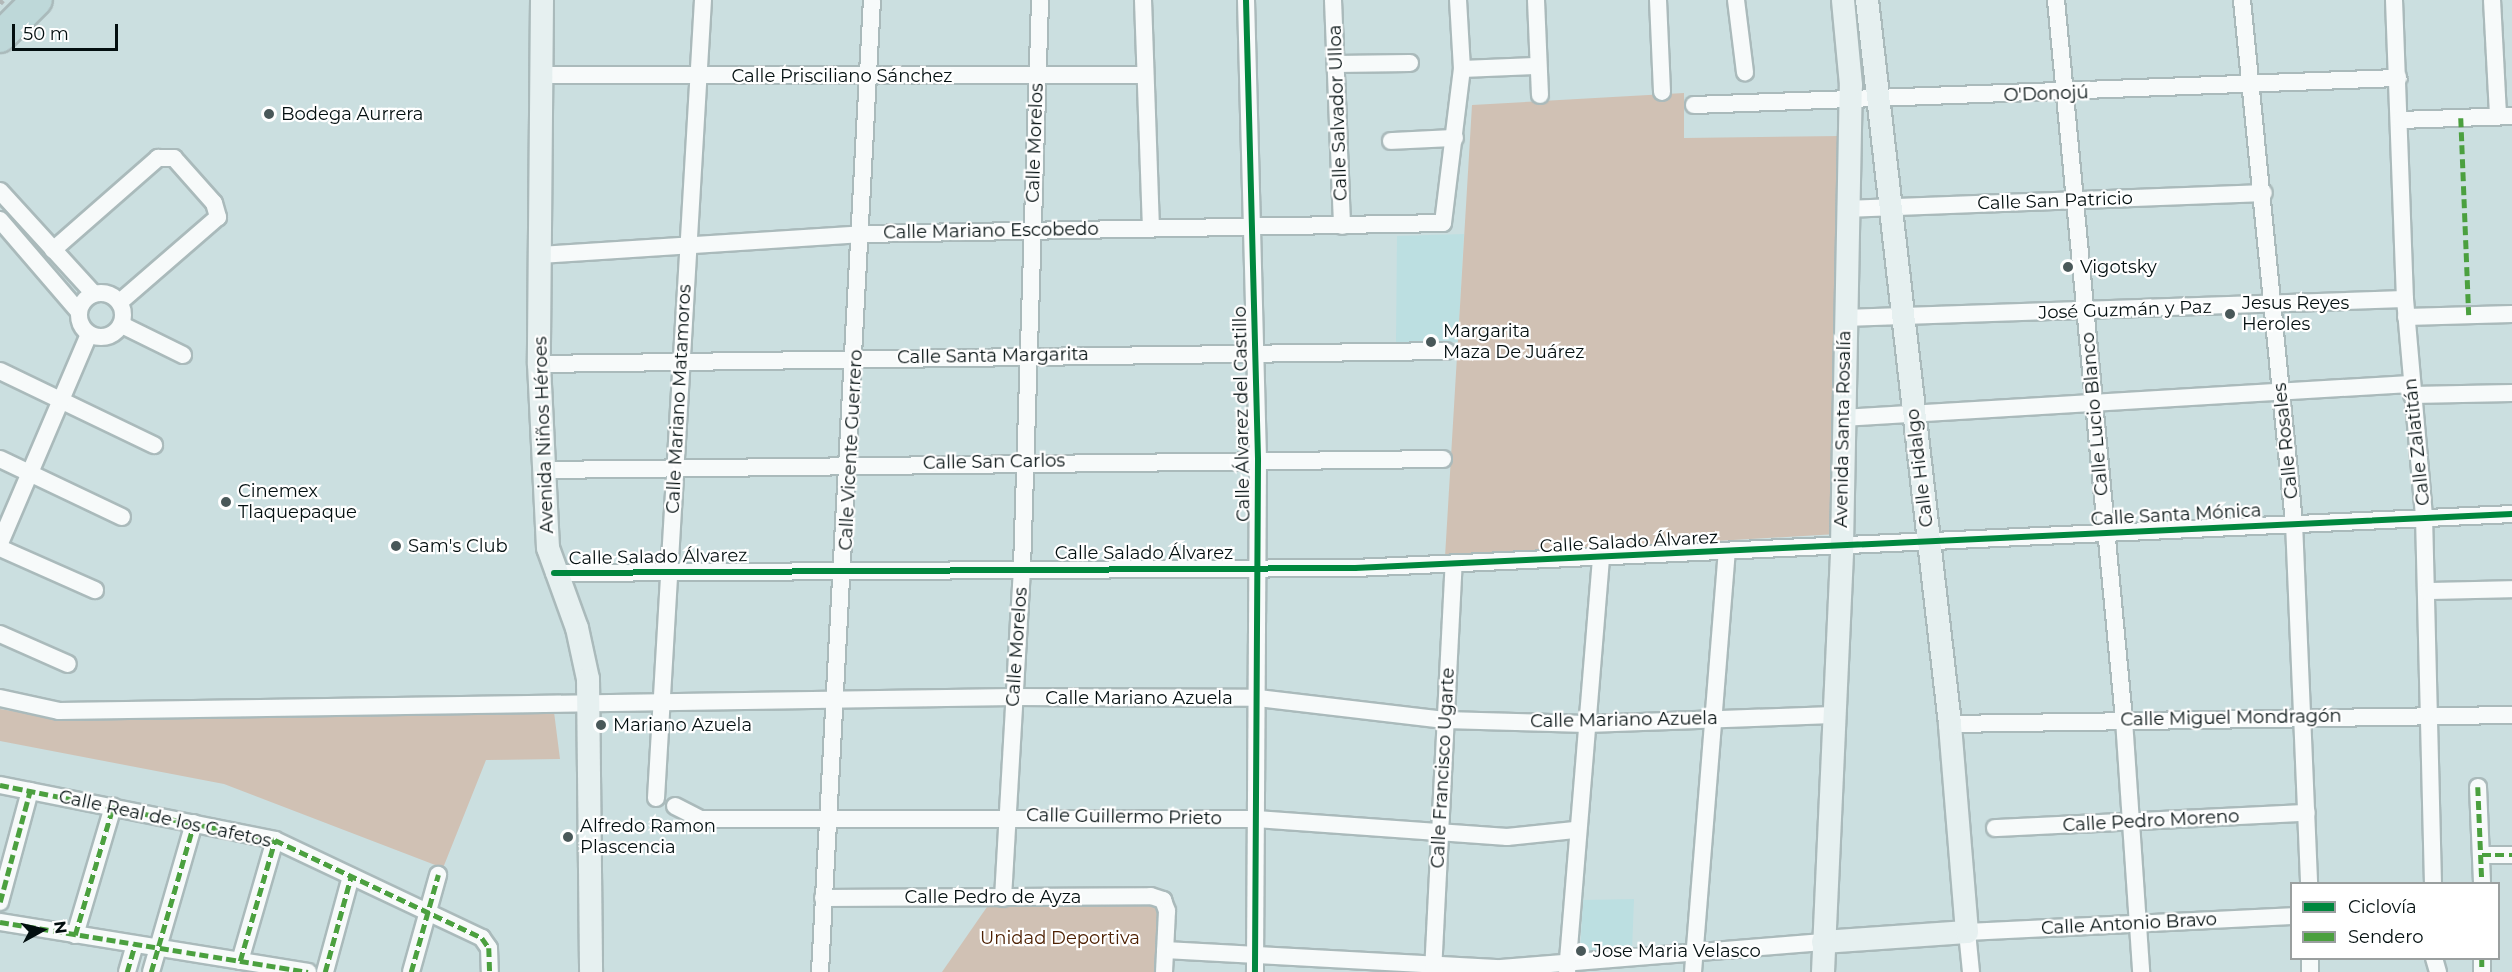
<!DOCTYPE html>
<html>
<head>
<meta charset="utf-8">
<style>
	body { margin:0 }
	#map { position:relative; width:2512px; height:972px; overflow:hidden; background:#cbdfe0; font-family:Montserrat,sans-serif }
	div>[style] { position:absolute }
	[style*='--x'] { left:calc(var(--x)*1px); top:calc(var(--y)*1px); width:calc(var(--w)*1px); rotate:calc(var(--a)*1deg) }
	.built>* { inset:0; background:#bcdfe1 }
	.green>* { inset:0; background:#d0c1b4 }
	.roads { filter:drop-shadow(2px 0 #aababb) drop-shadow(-2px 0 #aababb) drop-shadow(0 2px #aababb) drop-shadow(0 -2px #aababb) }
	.street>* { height:16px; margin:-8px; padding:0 8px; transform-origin:8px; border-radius:8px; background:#f7fafa }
	.street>.ring { margin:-8px; padding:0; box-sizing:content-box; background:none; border:16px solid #f7fafa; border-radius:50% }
	.secondary>* { height:22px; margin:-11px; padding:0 11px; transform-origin:11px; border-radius:11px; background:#e6f0f0 }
	.highway>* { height:30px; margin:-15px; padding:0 15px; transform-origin:15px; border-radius:15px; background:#bed8d9 }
	.rail>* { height:4.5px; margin-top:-2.25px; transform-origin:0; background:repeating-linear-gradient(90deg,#b2b8b8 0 8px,transparent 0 16px) }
	.quiet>* { height:4.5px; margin-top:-2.25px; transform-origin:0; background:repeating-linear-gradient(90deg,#4ba03f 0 9px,transparent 0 13.5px) }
	.cycleway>* { height:6px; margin:-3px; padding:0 3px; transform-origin:3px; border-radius:3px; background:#00873e }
	.dots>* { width:16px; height:16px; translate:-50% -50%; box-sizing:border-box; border:3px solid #fff; border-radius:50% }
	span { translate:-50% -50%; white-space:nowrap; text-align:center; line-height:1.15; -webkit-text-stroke:4.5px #fff; paint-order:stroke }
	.street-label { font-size:18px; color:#030f10 }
	.poi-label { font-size:18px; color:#030f10 }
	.left { translate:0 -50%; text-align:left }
	.park-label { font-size:18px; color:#4d2002 }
	.legend { position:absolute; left:2290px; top:882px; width:210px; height:78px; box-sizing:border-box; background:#fff; border:2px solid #9a9f9f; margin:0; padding:8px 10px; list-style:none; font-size:18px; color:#030f10 }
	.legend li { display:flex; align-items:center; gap:12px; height:30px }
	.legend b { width:30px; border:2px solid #9a9f9f }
	.north { position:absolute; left:12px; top:900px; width:60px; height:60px; -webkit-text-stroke:4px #fff; paint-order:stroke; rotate:82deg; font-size:16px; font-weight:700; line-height:24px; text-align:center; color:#030f10 }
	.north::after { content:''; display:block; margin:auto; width:21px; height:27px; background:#030f10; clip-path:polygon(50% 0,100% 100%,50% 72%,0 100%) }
	.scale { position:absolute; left:12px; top:24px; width:106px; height:27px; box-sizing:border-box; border:3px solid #030f10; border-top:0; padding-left:8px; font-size:18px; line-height:21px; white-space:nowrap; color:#030f10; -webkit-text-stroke:4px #fff; paint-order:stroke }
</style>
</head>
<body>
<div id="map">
	<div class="built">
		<i style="clip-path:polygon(1464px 234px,1458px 342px,1396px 342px,1397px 236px)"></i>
		<i style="clip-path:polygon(1634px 899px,1632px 951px,1580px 954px,1583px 900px)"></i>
	</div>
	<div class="green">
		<i style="clip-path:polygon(1684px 93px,1684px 138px,1840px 136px,1837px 534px,1445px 557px,1472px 105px)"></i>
		<i style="clip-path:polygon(0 709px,60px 719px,554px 712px,560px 759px,486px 760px,443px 868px,224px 784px,0 741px)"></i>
		<i style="clip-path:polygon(1160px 902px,1160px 972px,942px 972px,989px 904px)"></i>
	</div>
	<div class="roads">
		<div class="street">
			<i style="--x:1143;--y:0;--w:228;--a:88"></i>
			<i style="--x:1246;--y:0;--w:460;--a:88.5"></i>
			<i style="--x:1258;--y:460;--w:512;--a:90.34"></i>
			<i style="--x:1333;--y:0;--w:226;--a:87.7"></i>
			<i style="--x:1536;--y:0;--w:95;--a:87.6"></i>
			<i style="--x:1658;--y:0;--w:92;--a:87.5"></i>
			<i style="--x:1736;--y:0;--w:73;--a:82.9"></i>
			<i style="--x:2056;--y:0;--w:723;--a:84.6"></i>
			<i style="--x:2124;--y:720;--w:253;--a:86.1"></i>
			<i style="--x:2242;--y:0;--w:526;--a:84.32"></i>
			<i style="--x:2294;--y:523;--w:361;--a:87.6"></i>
			<i style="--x:2394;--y:0;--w:299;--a:87.9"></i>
			<i style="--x:2405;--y:299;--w:218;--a:85"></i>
			<i style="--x:2424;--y:516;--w:368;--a:88.6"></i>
			<i style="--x:2492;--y:0;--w:116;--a:87"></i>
			<i style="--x:1336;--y:64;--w:74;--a:-0.8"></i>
			<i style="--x:1462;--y:69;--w:73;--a:-2.4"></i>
			<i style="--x:539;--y:75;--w:606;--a:0"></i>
			<i style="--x:1694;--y:105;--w:705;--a:-2.2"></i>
			<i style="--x:2400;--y:120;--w:112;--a:-2"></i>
			<i style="--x:1391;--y:141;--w:64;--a:-2.7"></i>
			<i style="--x:0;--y:191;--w:139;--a:47.6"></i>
			<i style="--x:1846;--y:209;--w:418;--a:-2.2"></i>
			<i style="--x:0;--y:220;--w:121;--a:49.3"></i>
			<i style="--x:53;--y:250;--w:140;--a:-41.2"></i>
			<i style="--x:158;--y:158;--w:16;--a:0"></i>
			<i style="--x:174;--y:158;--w:60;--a:48.4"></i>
			<i style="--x:214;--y:203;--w:15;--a:74"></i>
			<i style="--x:218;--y:217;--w:130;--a:139.1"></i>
			<i style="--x:540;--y:255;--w:323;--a:-3.7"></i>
			<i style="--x:862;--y:234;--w:581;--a:-1.08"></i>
			<i style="--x:1443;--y:223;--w:155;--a:-83"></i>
			<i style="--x:1462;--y:69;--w:69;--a:-93.3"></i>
			<i class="ring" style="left:79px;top:293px;width:28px;height:28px"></i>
			<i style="--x:2406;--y:317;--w:106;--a:-1.6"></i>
			<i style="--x:1844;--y:318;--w:561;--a:-1.94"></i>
			<i style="--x:122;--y:325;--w:68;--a:26.2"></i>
			<i style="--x:539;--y:364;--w:907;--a:-0.82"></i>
			<i style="--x:0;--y:371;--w:171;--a:25.7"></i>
			<i style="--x:2412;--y:395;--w:100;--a:-1.1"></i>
			<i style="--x:1842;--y:418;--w:569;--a:-3.43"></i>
			<i style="--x:0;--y:459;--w:135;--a:25.4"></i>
			<i style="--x:544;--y:470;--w:899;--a:-0.7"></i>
			<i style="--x:0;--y:543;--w:227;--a:-66.9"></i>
			<i style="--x:0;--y:548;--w:104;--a:23.9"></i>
			<i style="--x:554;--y:573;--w:801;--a:-0.36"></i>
			<i style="--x:1355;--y:568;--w:1158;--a:-2.67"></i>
			<i style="--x:2427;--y:591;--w:85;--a:-1.3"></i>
			<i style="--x:0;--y:634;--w:74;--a:23.8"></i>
			<i style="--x:0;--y:698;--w:60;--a:12.4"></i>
			<i style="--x:59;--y:711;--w:955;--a:-0.84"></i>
			<i style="--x:1014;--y:697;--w:244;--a:0.2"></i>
			<i style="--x:1258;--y:698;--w:188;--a:6.7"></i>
			<i style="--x:1445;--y:720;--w:142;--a:1.6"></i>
			<i style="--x:1587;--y:724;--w:246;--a:-2.1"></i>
			<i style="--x:1950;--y:724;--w:562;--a:-0.92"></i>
			<i style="--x:0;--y:785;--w:280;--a:11.3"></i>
			<i style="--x:275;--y:840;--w:229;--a:25.3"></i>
			<i style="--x:482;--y:938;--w:12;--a:55"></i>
			<i style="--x:489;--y:948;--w:24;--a:88"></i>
			<i style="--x:2478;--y:787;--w:97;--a:87.6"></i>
			<i style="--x:656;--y:798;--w:799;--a:-86.63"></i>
			<i style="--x:675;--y:806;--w:29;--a:27"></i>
			<i style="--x:701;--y:819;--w:555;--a:0"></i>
			<i style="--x:1256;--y:819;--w:252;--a:4.1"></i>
			<i style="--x:1507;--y:837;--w:68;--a:-5.9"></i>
			<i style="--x:1995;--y:828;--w:312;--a:-2.8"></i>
			<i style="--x:2482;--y:855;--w:30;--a:0"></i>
			<i style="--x:823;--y:898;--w:328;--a:-0.3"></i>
			<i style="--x:1151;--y:896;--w:13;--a:18"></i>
			<i style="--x:1163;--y:900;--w:12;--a:70"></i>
			<i style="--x:1167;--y:911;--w:61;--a:92.8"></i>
			<i style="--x:1003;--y:898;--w:331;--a:-86.7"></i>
			<i style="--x:1022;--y:568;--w:568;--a:-88.18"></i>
			<i style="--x:0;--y:902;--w:115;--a:-74.9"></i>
			<i style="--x:0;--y:922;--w:312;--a:9.2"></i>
			<i style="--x:75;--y:935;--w:134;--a:-73.5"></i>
			<i style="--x:1165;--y:950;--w:336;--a:3.1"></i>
			<i style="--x:1501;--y:968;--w:323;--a:-4.6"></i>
			<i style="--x:2434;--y:958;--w:15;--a:74"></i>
			<i style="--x:2482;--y:958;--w:14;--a:90"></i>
			<i style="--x:240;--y:961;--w:126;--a:-73.9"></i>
			<i style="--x:127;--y:972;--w:29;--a:-74"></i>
			<i style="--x:151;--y:972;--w:155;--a:-73.9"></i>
			<i style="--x:325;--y:972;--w:99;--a:-74.8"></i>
			<i style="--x:411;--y:972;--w:101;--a:-74.4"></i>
			<i style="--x:820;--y:972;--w:973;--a:-86.94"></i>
			<i style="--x:1433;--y:972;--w:409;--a:-87.1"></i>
			<i style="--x:1567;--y:972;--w:413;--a:-85.3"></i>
			<i style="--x:1693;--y:972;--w:420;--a:-85.4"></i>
			<i style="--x:1971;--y:972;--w:40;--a:-95.7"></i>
			<i style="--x:1967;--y:932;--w:325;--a:-2.8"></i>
			<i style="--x:2310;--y:972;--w:14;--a:-90"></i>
		</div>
		<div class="secondary">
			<i style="--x:542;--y:0;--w:364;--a:90.5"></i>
			<i style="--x:539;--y:364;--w:184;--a:87.2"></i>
			<i style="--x:548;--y:548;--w:85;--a:70.1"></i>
			<i style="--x:577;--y:628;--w:52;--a:77.8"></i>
			<i style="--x:588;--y:679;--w:293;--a:89.4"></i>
			<i style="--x:1823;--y:942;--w:144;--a:-4"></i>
			<i style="--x:1967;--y:932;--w:209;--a:-94.7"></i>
			<i style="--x:1950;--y:724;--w:729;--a:-96.54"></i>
			<i style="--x:1823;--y:972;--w:426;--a:-87.4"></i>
			<i style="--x:1842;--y:546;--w:461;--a:-88.9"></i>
			<i style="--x:1851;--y:85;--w:85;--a:-95.4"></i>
		</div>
		<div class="highway">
			<i style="--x:0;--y:37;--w:52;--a:-45"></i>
		</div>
	</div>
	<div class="rail">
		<i style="--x:0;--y:3;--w:4;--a:-45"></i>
	</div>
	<div class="quiet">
		<i style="--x:2461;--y:118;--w:197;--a:87.7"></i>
		<i style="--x:0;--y:785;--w:280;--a:11.3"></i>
		<i style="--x:275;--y:840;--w:229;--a:25.3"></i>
		<i style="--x:482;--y:938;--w:12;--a:55"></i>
		<i style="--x:489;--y:948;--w:24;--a:88"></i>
		<i style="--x:2478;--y:787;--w:97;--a:87.6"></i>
		<i style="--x:2482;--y:855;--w:30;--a:0"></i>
		<i style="--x:0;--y:902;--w:115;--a:-74.9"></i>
		<i style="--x:0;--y:922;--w:312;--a:9.2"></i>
		<i style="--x:75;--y:935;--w:134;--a:-73.5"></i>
		<i style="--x:2482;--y:958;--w:14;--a:90"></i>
		<i style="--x:240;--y:961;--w:126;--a:-73.9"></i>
		<i style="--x:127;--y:972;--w:29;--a:-74"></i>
		<i style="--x:151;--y:972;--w:155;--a:-73.9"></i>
		<i style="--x:325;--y:972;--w:99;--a:-74.8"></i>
		<i style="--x:411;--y:972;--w:101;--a:-74.4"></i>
	</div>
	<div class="cycleway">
		<i style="--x:1246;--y:0;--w:460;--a:88.5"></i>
		<i style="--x:1258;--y:460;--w:512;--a:90.34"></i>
		<i style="--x:554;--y:573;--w:801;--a:-0.36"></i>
		<i style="--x:1355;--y:568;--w:1158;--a:-2.67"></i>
	</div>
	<div class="dots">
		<i style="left:269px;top:114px;background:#495859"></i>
		<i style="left:2068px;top:267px;background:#495859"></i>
		<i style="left:2230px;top:314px;background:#495859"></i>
		<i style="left:1431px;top:342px;background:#495859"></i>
		<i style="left:226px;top:502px;background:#495859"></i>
		<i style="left:396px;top:546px;background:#495859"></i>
		<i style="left:601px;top:725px;background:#495859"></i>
		<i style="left:568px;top:837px;background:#495859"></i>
		<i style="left:1581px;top:951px;background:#495859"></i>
	</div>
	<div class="street-label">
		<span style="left:842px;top:76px">Calle Prisciliano Sánchez</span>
		<span style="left:2046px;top:94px;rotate:-2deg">O'Donojú</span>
		<span style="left:1338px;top:113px;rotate:-92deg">Calle Salvador Ulloa</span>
		<span style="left:1035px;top:143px;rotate:-88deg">Calle Morelos</span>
		<span style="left:2055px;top:201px;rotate:-2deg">Calle San Patricio</span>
		<span style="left:991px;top:231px;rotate:-1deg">Calle Mariano Escobedo</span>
		<span style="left:2125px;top:310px;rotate:-2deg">José Guzmán y Paz</span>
		<span style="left:993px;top:356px;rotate:-1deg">Calle Santa Margarita</span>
		<span style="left:679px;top:399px;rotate:-87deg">Calle Mariano Matamoros</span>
		<span style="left:1242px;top:414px;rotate:-91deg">Calle Álvarez del Castillo</span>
		<span style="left:2095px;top:414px;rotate:-95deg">Calle Lucio Blanco</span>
		<span style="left:1843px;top:429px;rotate:-89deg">Avenida Santa Rosalía</span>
		<span style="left:544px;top:435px;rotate:-92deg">Avenida Niños Héroes</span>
		<span style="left:2286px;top:441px;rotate:-96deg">Calle Rosales</span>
		<span style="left:2417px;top:442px;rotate:-96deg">Calle Zalatitán</span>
		<span style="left:851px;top:450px;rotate:-87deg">Calle Vicente Guerrero</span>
		<span style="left:994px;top:462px;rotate:-1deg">Calle San Carlos</span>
		<span style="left:1920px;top:468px;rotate:-97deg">Calle Hidalgo</span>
		<span style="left:2176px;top:515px;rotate:-3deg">Calle Santa Mónica</span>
		<span style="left:1629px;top:542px;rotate:-3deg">Calle Salado Álvarez</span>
		<span style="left:1144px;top:553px">Calle Salado Álvarez</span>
		<span style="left:658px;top:557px;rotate:-1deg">Calle Salado Álvarez</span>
		<span style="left:1017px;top:647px;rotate:-86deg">Calle Morelos</span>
		<span style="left:1139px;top:698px">Calle Mariano Azuela</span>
		<span style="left:2231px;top:718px;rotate:-1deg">Calle Miguel Mondragón</span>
		<span style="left:1624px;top:720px;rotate:-1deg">Calle Mariano Azuela</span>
		<span style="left:1443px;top:768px;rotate:-87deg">Calle Francisco Ugarte</span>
		<span style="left:1124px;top:817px;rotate:1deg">Calle Guillermo Prieto</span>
		<span style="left:165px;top:819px;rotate:12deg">Calle Real de los Cafetos</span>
		<span style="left:2151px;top:821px;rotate:-3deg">Calle Pedro Moreno</span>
		<span style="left:993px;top:897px">Calle Pedro de Ayza</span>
		<span style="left:2129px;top:924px;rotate:-3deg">Calle Antonio Bravo</span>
	</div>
	<div class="poi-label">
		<span class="left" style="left:281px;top:114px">Bodega Aurrera</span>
		<span class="left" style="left:2080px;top:267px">Vigotsky</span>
		<span class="left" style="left:2242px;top:314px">Jesus Reyes<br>Heroles</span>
		<span class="left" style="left:1443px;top:342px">Margarita<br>Maza De Juárez</span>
		<span class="left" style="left:238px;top:502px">Cinemex<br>Tlaquepaque</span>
		<span class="left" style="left:408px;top:546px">Sam's Club</span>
		<span class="left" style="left:613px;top:725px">Mariano Azuela</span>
		<span class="left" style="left:580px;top:837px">Alfredo Ramon<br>Plascencia</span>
		<span class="left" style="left:1593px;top:951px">Jose Maria Velasco</span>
	</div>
	<div class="park-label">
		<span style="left:1060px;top:938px">Unidad Deportiva</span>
	</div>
	<ul class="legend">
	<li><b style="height:8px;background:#00873e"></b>Ciclovía</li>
	<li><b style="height:8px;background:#4ba03f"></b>Sendero</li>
	</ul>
	<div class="north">N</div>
	<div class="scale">50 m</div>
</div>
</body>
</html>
